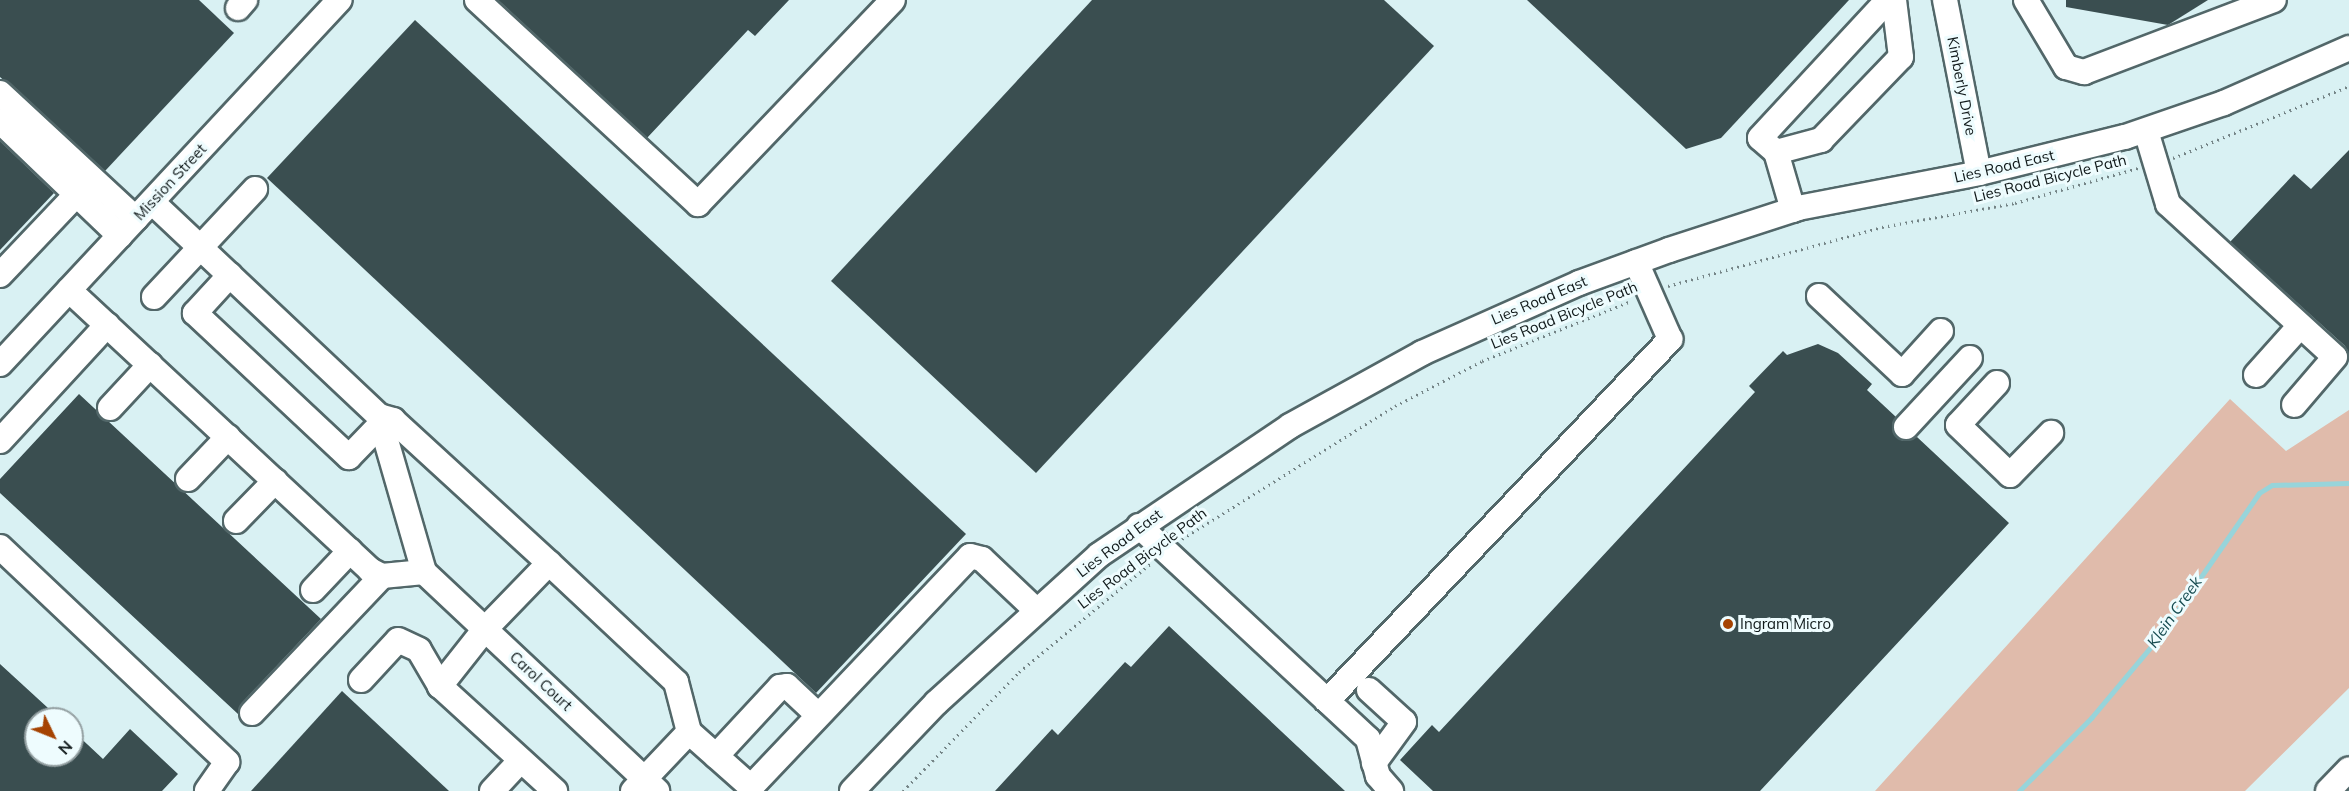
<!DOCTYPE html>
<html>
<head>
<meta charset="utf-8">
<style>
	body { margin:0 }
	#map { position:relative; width:2349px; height:791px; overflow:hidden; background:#d9f1f3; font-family:Mulish,sans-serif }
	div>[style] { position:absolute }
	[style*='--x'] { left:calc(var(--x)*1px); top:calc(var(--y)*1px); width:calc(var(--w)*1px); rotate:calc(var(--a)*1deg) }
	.green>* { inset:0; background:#e0bbab }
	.stream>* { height:5px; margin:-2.5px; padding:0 2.5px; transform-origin:2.5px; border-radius:2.5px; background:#97d4da }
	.building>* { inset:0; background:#3a4e50 }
	.path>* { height:3px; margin-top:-1.5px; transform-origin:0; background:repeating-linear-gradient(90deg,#748486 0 1.5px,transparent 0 6px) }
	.roads { filter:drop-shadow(2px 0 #526769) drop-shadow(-2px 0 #526769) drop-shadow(0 2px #526769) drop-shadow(0 -2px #526769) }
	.minor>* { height:24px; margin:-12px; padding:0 12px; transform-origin:12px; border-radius:12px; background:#fff }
	.dots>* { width:16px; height:16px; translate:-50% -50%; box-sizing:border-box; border:3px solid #eefcfe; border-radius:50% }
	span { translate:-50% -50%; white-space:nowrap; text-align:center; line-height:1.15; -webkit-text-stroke:6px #eefcfe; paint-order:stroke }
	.street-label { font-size:15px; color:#10191a }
	.poi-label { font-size:15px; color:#10191a }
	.left { translate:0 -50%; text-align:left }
	.water-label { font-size:16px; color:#164b50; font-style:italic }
	.north { position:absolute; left:24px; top:707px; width:60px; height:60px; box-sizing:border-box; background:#eefcfe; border:2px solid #95a1a3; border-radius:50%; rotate:133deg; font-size:16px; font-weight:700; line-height:24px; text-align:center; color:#10191a }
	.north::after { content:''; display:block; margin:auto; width:21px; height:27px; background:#a54302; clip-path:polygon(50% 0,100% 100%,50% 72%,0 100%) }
</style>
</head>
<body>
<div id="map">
	<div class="green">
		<i style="clip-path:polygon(2230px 399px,2286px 451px,2349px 410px,2349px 688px,2245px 791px,1875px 791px)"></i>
	</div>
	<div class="stream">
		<i style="--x:2019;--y:791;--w:103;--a:-45.4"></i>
		<i style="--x:2091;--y:718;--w:106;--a:-50"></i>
		<i style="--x:2159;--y:637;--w:175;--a:-55.2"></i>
		<i style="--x:2259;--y:493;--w:15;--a:-32"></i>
		<i style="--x:2272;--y:485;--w:77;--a:-1.5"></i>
	</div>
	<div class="building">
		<i style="clip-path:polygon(0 0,199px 0,234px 33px,105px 171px,0 77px)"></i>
		<i style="clip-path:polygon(498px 0,789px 0,755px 36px,748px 30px,647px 138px)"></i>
		<i style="clip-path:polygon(1092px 0,1384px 0,1434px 46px,1036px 473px,831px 281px)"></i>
		<i style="clip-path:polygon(1527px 0,1849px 0,1721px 138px,1686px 149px)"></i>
		<i style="clip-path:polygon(2066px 0,2208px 0,2168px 25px,2066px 7px)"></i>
		<i style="clip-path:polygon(415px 20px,966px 534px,816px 693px,267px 178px)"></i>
		<i style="clip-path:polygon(0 141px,54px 193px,0 250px)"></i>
		<i style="clip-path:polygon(2349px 150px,2349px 358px,2345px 346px,2230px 242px,2294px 174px,2311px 189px)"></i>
		<i style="clip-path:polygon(1818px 344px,1838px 353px,1872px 384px,1867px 390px,1896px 417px,1892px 424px,1896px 437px,1903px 441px,1917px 437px,2009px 523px,1760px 791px,1433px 791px,1400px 760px,1432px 725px,1439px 732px,1755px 392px,1749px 386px,1783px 351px,1787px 355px)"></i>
		<i style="clip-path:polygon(79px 394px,321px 619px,242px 703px,238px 714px,0 493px,0 479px)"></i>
		<i style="clip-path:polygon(1169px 626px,1345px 791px,995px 791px,1052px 729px,1058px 735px,1125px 662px,1131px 667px)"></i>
		<i style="clip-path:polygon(0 664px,60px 719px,36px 719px,36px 755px,72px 755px,72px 730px,103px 759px,130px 729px,178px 774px,162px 791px,0 791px)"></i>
		<i style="clip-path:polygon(342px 691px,449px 791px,251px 791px)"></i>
	</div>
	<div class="path">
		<i style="--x:2173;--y:158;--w:190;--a:-22.2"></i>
		<i style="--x:1668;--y:286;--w:222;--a:-15.4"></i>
		<i style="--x:1882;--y:227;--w:135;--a:-10.2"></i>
		<i style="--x:2015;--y:203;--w:128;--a:-15.9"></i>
		<i style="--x:1182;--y:539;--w:251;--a:-32"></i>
		<i style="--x:1395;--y:406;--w:98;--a:-27.3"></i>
		<i style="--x:1482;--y:361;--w:161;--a:-21.9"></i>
		<i style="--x:903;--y:791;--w:166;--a:-45.7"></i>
		<i style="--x:1019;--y:672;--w:171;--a:-39.5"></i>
	</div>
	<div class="roads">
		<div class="minor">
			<i style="--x:477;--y:0;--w:301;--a:42.7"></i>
			<i style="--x:698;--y:204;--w:282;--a:-46.3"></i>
			<i style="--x:1945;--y:0;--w:176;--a:78.9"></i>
			<i style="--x:2026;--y:0;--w:78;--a:59.2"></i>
			<i style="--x:2066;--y:67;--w:19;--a:16"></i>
			<i style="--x:2084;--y:72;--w:203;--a:-20.8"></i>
			<i style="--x:238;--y:8;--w:11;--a:-49"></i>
			<i style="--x:0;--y:93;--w:185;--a:42.8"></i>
			<i style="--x:0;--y:121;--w:166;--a:43.8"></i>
			<i style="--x:2146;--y:131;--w:76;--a:73.2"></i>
			<i style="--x:2168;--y:204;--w:226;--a:42.5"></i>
			<i style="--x:2335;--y:357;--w:63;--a:130.5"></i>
			<i style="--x:1776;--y:152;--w:21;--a:-139"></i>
			<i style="--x:1760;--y:138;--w:188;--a:-47.2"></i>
			<i style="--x:152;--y:202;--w:312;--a:43.3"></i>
			<i style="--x:379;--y:416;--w:162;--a:73.9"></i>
			<i style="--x:1793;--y:210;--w:60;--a:-106.3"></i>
			<i style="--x:1776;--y:152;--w:47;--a:-14.9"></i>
			<i style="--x:1821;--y:140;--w:115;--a:-46.1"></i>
			<i style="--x:1901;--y:57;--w:57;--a:-97"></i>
			<i style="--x:0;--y:275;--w:112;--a:-46.5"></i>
			<i style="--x:230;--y:275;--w:52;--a:132.6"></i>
			<i style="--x:195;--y:313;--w:211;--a:43.1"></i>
			<i style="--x:349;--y:457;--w:46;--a:-45.9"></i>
			<i style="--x:69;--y:290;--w:411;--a:42.9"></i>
			<i style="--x:370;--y:570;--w:13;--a:27"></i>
			<i style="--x:382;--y:576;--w:42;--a:-5.4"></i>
			<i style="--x:1819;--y:296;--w:114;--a:43.2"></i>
			<i style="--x:1902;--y:374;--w:58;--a:-47.8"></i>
			<i style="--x:154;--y:297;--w:148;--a:-46.9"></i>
			<i style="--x:0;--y:364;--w:498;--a:-47"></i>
			<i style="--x:2256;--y:375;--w:66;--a:-48.1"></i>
			<i style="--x:1997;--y:383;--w:57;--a:132.9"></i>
			<i style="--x:1958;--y:425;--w:72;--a:43.9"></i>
			<i style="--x:2010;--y:475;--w:59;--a:-45.7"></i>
			<i style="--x:110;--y:408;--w:59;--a:-47.1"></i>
			<i style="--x:379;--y:416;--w:15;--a:16"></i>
			<i style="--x:393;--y:420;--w:212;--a:42.5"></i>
			<i style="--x:549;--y:563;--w:92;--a:134.1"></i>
			<i style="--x:485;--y:629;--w:73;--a:128.3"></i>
			<i style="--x:1906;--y:427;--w:94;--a:-47.2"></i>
			<i style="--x:0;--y:441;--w:158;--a:-47.3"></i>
			<i style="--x:188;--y:479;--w:58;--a:-46.4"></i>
			<i style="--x:236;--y:521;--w:56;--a:-45.7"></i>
			<i style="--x:1139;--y:526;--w:313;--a:42.9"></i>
			<i style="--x:1368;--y:739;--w:38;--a:75"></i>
			<i style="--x:1378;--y:776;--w:20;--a:49"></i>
			<i style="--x:0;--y:547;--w:313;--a:43.4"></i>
			<i style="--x:227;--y:762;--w:35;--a:125"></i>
			<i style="--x:549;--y:563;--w:174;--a:43.1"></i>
			<i style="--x:676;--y:682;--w:52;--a:75.4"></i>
			<i style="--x:424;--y:572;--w:320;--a:43.2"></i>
			<i style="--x:313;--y:590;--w:54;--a:-46.5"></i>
			<i style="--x:361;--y:680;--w:54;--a:-47.2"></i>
			<i style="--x:398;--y:640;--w:23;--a:25"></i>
			<i style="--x:419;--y:650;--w:42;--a:59.7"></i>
			<i style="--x:440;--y:686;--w:156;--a:42.4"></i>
			<i style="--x:1369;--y:690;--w:47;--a:42.4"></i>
			<i style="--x:1404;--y:722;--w:51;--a:126.2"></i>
			<i style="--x:1327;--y:701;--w:499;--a:-46.5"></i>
			<i style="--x:1670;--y:339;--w:84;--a:-113.8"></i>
			<i style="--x:252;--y:713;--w:189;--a:-46.5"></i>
			<i style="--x:716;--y:756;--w:94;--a:-47.2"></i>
			<i style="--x:780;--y:687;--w:7;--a:-8"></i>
			<i style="--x:787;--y:686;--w:42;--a:43.1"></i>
			<i style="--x:492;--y:791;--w:42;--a:-46.9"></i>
			<i style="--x:633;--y:791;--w:81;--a:-46.5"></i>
			<i style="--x:689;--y:732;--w:83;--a:41.6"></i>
			<i style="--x:751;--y:787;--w:318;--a:-46.5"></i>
			<i style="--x:970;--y:556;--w:12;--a:14"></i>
			<i style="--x:982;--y:559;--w:74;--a:43.4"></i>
			<i style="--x:852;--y:791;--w:122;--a:-46.3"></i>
			<i style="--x:936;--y:703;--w:220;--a:-42.2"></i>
			<i style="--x:1099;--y:555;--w:230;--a:-34"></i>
			<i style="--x:1290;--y:426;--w:151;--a:-28.9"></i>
			<i style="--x:1422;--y:353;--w:172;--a:-24"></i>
			<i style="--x:1579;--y:283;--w:96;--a:-20.1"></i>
			<i style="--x:1669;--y:250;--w:136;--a:-18"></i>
			<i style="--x:1798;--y:208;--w:184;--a:-10.9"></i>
			<i style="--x:1979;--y:173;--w:150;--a:-13.9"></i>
			<i style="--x:2125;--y:137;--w:105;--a:-19"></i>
			<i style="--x:2224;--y:103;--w:137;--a:-23.7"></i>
			<i style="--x:2328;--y:791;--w:30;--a:-46"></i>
		</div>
	</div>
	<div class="dots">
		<i style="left:1728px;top:624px;background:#a54302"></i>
	</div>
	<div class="street-label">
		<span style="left:1962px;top:86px;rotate:79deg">Kimberly Drive</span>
		<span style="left:2004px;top:166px;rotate:-13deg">Lies Road East</span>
		<span style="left:2050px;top:178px;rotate:-14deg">Lies Road Bicycle Path</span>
		<span style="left:170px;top:182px;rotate:-47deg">Mission Street</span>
		<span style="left:1539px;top:300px;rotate:-23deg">Lies Road East</span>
		<span style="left:1564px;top:315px;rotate:-22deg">Lies Road Bicycle Path</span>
		<span style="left:1119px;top:543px;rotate:-37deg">Lies Road East</span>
		<span style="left:1142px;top:558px;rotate:-37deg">Lies Road Bicycle Path</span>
		<span style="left:541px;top:681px;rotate:43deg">Carol Court</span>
	</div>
	<div class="poi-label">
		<span class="left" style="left:1740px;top:624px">Ingram Micro</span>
	</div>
	<div class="water-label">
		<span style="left:2174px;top:612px;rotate:-55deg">Klein Creek</span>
	</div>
	<div class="north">N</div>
</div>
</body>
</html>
